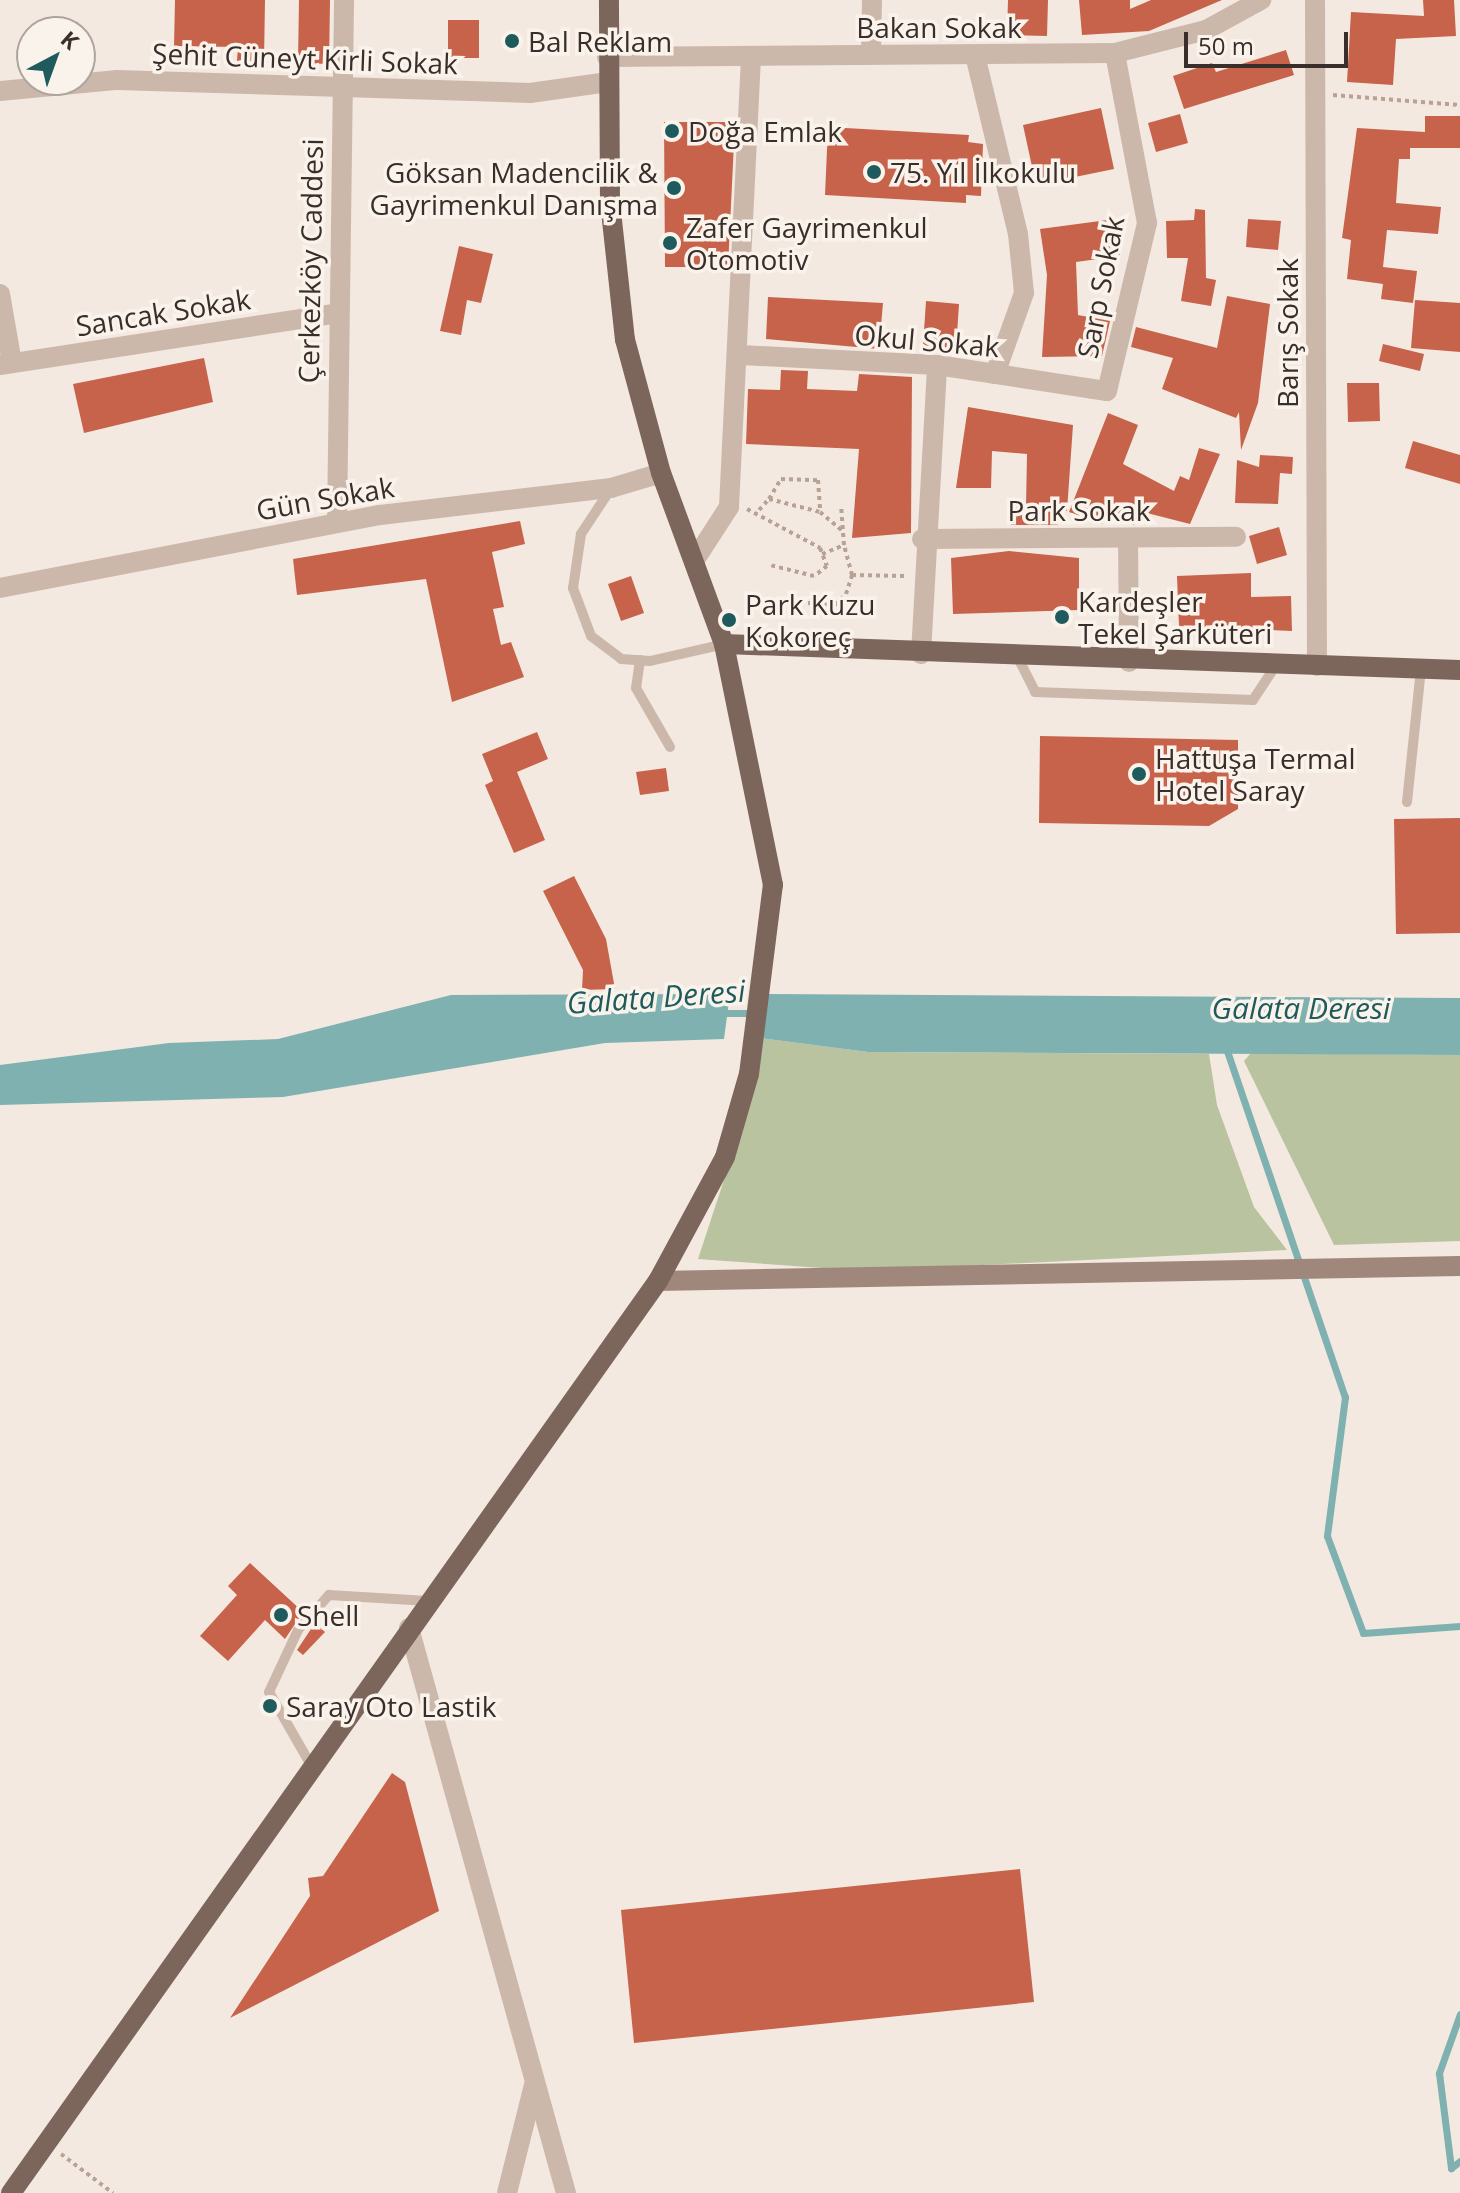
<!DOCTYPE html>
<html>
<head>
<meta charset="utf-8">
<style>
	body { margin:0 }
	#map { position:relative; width:1460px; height:2193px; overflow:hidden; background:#f3e9e0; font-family:"Open Sans",sans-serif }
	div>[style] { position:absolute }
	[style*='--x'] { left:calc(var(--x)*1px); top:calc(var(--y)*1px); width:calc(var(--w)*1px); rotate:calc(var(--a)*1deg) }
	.green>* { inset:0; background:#b9c39f }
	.water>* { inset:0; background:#7eb1b0 }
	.stream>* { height:7px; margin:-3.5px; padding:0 3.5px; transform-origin:3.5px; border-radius:3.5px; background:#7eb1b0 }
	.building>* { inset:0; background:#c6634a }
	.path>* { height:4px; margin-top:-2px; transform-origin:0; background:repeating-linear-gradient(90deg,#b8a295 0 4px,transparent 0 8px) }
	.lane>* { height:10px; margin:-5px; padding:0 5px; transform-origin:5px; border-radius:5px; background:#ccb8ab }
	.street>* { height:20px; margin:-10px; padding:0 10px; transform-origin:10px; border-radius:10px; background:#ccb8ab }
	.secondary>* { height:20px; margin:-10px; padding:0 10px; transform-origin:10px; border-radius:10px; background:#a0877c }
	.primary>* { height:20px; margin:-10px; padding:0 10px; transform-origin:10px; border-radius:10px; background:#7c655b }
	.dots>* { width:22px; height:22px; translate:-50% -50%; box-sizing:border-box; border:4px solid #faf3ec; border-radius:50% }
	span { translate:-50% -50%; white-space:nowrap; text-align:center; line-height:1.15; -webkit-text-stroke:7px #faf3ec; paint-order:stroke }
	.street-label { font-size:28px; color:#3a2e2a }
	.poi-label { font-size:28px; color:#3a2e2a }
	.left { translate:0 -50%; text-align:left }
	.right { translate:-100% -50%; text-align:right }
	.water-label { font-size:30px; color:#1f5b5c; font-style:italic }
	.north { position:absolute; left:16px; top:16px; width:80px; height:80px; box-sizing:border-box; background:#faf3ec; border:2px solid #ada49e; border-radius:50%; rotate:41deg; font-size:22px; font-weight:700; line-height:32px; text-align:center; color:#3a2e2a }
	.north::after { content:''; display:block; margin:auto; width:28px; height:36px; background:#1f5b5c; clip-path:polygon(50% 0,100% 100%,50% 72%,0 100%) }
	.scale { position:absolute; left:1184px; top:32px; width:164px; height:36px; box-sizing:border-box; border:4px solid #3a2e2a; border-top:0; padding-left:10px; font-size:24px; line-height:28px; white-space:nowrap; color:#3a2e2a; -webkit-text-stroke:6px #faf3ec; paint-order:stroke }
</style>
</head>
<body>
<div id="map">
	<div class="green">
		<i style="clip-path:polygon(760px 1038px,868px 1052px,1209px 1054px,1217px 1105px,1254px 1207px,1287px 1250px,863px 1271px,698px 1259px,744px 1119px)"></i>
		<i style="clip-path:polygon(1251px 1053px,1460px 1055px,1460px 1241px,1334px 1245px,1244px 1061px)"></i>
	</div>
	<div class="water">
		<i style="clip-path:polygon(730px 994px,724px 1039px,605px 1043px,283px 1097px,0 1105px,0 1065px,169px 1043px,278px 1039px,451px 995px)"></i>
		<i style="clip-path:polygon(767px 994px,1460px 998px,1460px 1055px,868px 1052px,760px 1038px)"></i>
	</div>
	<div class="stream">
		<i style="--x:719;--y:1013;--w:35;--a:0"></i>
		<i style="--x:1225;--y:1045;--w:372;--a:71.2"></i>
		<i style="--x:1345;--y:1397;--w:140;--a:97.4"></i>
		<i style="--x:1327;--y:1536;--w:103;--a:69.6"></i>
		<i style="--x:1363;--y:1633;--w:97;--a:-4.1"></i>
		<i style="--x:1460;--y:2014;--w:63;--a:109.6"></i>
		<i style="--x:1439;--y:2073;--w:96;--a:82.8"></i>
		<i style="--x:1451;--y:2168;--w:11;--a:-38"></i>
	</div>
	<div class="building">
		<i style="clip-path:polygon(175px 0,265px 0,264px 61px,237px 61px,238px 47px,174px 46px)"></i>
		<i style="clip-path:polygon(299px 0,330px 0,329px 64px,298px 63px)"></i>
		<i style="clip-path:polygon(1008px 0,1048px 0,1047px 36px,1007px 35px)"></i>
		<i style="clip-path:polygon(1079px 0,1130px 0,1130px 9px,1151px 0,1222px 0,1149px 31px,1082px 35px)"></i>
		<i style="clip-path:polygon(1423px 0,1454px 0,1456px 36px,1396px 39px,1393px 85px,1347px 82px,1351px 12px,1424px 16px)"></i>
		<i style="clip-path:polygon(448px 20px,479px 20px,479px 58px,448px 58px)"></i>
		<i style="clip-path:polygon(1286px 50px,1294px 75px,1184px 109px,1173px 76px,1212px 63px,1216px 72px)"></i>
		<i style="clip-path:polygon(1101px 108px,1114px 169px,1036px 185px,1023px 125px)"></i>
		<i style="clip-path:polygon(1180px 114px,1188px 143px,1156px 152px,1148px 123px)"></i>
		<i style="clip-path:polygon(1425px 116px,1460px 116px,1460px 148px,1410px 148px,1410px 159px,1399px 159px,1396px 203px,1441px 207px,1438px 234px,1387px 230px,1383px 267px,1417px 271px,1413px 303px,1381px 299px,1383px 284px,1347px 279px,1351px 240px,1342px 238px,1357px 128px,1425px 132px)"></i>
		<i style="clip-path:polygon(664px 122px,735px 122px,728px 267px,665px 267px)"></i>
		<i style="clip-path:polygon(828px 127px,969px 135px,968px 142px,983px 144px,981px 196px,966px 195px,966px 203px,825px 195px)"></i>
		<i style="clip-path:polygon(1195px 209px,1205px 210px,1206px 278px,1216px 280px,1211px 306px,1181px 301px,1188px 258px,1167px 258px,1166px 221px,1194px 220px)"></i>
		<i style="clip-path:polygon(1115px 219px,1120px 256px,1076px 262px,1078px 315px,1110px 321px,1102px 356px,1042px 357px,1047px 275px,1040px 229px)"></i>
		<i style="clip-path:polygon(1248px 219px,1281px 221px,1278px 250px,1246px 247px)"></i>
		<i style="clip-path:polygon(459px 246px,493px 254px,481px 303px,467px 300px,461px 335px,440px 331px)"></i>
		<i style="clip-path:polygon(1227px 296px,1270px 304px,1258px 403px,1241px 450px,1239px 412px,1236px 418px,1162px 389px,1173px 358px,1131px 347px,1136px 327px,1217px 348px)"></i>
		<i style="clip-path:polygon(768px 297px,883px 303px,879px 349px,766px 339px)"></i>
		<i style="clip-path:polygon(1415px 300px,1460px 303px,1460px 352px,1411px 348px)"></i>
		<i style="clip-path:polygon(926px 301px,959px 304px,956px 349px,923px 346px)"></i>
		<i style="clip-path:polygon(1383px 344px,1424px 354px,1420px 371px,1379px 361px)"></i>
		<i style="clip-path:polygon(204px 358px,213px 402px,84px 433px,73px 384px)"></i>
		<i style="clip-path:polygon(781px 370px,808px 371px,807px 389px,857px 391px,859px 374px,912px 377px,911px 533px,852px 538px,859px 449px,746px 444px,748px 389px,780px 390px)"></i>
		<i style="clip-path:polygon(1347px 383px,1379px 383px,1380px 421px,1348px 422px)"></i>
		<i style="clip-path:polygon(968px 407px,1073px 425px,1067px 511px,1059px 508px,1058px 525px,1011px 525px,1012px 506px,1026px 507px,1027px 454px,992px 451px,991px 488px,956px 488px)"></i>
		<i style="clip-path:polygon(1108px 413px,1138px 425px,1123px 464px,1174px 491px,1180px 476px,1189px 480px,1199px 448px,1220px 454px,1190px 524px,1147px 513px,1134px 525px,1107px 511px,1102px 524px,1069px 512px)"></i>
		<i style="clip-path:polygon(1413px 441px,1460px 455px,1460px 484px,1405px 468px)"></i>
		<i style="clip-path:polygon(1260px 455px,1293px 457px,1292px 474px,1280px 473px,1278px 504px,1235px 503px,1237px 460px,1259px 467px)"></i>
		<i style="clip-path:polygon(520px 521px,525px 544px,492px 552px,504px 607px,493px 609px,501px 645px,511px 642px,524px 677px,452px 702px,426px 579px,297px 595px,293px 559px)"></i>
		<i style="clip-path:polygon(1279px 527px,1287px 555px,1257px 564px,1249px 536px)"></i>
		<i style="clip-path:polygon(1009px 551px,1079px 558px,1079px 610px,953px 614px,951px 558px)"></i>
		<i style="clip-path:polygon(1251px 573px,1251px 597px,1291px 596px,1292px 631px,1179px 626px,1177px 576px)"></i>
		<i style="clip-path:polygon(631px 576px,644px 613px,621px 621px,608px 584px)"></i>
		<i style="clip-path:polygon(537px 732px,548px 759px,517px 772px,545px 840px,514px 853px,485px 785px,493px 781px,482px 754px)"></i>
		<i style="clip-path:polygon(1040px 736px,1238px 740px,1238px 809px,1209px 826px,1039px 823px)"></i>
		<i style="clip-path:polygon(666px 768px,669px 791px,640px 795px,636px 772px)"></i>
		<i style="clip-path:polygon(1460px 818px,1460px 933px,1396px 934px,1394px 819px)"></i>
		<i style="clip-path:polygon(574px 876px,606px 939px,615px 989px,582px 990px,583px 970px,543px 891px)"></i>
		<i style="clip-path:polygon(250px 1563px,303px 1612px,285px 1639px,265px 1620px,228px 1661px,200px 1636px,237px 1595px,228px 1586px)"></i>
		<i style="clip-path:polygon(315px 1623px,325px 1632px,303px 1655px,297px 1650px)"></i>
		<i style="clip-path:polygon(392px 1773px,405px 1782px,439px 1911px,230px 2018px,310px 1896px,308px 1878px,323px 1876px)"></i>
		<i style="clip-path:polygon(1020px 1869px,1034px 2002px,634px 2043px,621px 1910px)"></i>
	</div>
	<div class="path">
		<i style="--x:1333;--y:95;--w:127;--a:4.5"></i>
		<i style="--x:769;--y:499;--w:23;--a:-59"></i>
		<i style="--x:781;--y:479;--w:37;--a:2"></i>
		<i style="--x:818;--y:480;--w:32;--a:86"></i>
		<i style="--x:747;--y:509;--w:83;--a:28.1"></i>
		<i style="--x:820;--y:548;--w:19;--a:69"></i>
		<i style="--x:827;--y:566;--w:16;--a:142"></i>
		<i style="--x:814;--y:576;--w:45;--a:-166"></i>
		<i style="--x:759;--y:510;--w:15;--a:-48"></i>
		<i style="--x:769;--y:499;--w:53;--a:14.3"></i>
		<i style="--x:820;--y:512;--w:30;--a:40"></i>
		<i style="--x:822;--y:554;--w:24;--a:-22"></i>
		<i style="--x:844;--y:545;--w:40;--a:-94.3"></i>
		<i style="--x:852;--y:575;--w:53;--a:1.1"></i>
		<i style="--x:808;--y:603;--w:27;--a:4"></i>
		<i style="--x:835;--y:605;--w:16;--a:-45"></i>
		<i style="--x:846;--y:594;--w:20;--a:-72"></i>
		<i style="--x:852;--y:575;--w:31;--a:-105"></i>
		<i style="--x:61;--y:2154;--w:65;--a:36.9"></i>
	</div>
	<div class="lane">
		<i style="--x:610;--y:490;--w:53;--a:123.4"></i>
		<i style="--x:581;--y:534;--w:55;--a:98.4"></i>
		<i style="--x:573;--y:588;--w:51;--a:69.4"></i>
		<i style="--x:591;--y:636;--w:38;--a:37"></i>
		<i style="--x:621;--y:659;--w:29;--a:4"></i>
		<i style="--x:650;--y:661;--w:76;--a:-12.9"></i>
		<i style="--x:1018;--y:658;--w:38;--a:63"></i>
		<i style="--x:1035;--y:692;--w:218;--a:2.1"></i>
		<i style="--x:1253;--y:700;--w:42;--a:-56.7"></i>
		<i style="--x:640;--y:660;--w:28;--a:98"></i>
		<i style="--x:636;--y:688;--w:68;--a:60"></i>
		<i style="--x:1407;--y:802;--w:134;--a:-84"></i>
		<i style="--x:312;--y:1767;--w:86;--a:-119.8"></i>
		<i style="--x:269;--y:1692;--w:68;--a:-64.9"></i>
		<i style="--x:298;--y:1630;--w:47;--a:-48.5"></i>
		<i style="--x:329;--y:1595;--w:99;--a:3.5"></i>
	</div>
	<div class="street">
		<i style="--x:1315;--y:0;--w:666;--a:89.83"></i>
		<i style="--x:871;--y:55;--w:55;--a:-89"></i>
		<i style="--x:975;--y:55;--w:184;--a:76.5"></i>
		<i style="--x:1018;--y:234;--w:59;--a:84.2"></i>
		<i style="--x:1024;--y:293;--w:86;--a:109.7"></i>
		<i style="--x:607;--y:57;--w:508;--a:-0.45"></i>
		<i style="--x:1115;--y:53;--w:94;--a:-14.2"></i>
		<i style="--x:1206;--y:30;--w:63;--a:-28.6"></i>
		<i style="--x:0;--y:91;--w:118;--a:-5.4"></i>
		<i style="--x:117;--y:80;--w:413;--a:1.8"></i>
		<i style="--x:530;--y:93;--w:79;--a:-8"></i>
		<i style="--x:0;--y:294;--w:70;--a:80.1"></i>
		<i style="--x:741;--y:355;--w:196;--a:2.9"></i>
		<i style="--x:937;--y:365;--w:172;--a:8.7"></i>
		<i style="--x:1107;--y:391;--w:173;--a:-76.6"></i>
		<i style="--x:1147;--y:223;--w:173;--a:-100.7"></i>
		<i style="--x:0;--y:365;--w:339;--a:-8.7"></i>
		<i style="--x:337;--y:523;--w:523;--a:-89.23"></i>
		<i style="--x:1128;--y:538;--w:124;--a:89.5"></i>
		<i style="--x:922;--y:539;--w:314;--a:-0.4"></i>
		<i style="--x:696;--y:558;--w:61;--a:-57.1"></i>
		<i style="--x:729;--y:507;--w:451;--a:-87.2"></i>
		<i style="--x:0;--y:588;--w:387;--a:-10.9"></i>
		<i style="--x:380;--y:515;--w:233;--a:-6.7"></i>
		<i style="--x:611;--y:488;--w:52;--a:-16.7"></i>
		<i style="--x:921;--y:654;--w:289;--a:-86.8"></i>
		<i style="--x:409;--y:1628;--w:586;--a:74.47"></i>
		<i style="--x:507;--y:2193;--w:111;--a:-76"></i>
	</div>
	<div class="secondary">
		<i style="--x:658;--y:1281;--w:802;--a:-1.07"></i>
	</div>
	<div class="primary">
		<i style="--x:724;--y:644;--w:736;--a:2.02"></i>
		<i style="--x:11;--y:2193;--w:1118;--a:-54.65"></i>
		<i style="--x:658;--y:1281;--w:141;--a:-61.6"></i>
		<i style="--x:725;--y:1157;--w:86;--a:-73.9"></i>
		<i style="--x:749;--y:1074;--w:191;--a:-82.8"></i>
		<i style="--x:773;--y:885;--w:246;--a:-101.5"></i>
		<i style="--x:724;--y:644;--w:182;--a:-110.2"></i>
		<i style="--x:661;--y:473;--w:138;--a:-105.1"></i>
		<i style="--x:625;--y:340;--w:139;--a:-96.2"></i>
		<i style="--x:610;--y:202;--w:202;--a:-90.3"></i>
	</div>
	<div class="dots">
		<i style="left:512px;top:41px;background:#1f5b5c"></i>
		<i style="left:672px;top:131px;background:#1f5b5c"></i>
		<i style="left:874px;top:172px;background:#1f5b5c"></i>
		<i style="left:674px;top:188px;background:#1f5b5c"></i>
		<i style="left:670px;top:243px;background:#1f5b5c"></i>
		<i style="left:1062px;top:617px;background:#1f5b5c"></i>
		<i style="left:729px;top:620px;background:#1f5b5c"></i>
		<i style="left:1139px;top:774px;background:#1f5b5c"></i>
		<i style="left:281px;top:1615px;background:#1f5b5c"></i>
		<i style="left:270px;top:1706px;background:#1f5b5c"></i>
	</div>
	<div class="street-label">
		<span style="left:939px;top:27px">Bakan Sokak</span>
		<span style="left:305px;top:58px;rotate:2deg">Şehit Cüneyt Kirli Sokak</span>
		<span style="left:310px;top:261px;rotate:-89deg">Çerkezköy Caddesi</span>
		<span style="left:1100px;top:287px;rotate:-79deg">Sarp Sokak</span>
		<span style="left:163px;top:312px;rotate:-9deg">Sancak Sokak</span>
		<span style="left:1287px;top:333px;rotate:-90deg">Barış Sokak</span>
		<span style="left:927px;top:340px;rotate:5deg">Okul Sokak</span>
		<span style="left:325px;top:498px;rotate:-10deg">Gün Sokak</span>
		<span style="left:1079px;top:510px">Park Sokak</span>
	</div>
	<div class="poi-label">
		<span class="left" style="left:528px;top:41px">Bal Reklam</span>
		<span class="left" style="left:688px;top:131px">Doğa Emlak</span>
		<span class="right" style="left:658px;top:188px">Göksan Madencilik &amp;<br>Gayrimenkul Danışma</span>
		<span class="left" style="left:890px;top:172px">75. Yıl İlkokulu</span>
		<span class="left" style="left:686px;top:243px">Zafer Gayrimenkul<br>Otomotiv</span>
		<span class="left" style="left:1078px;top:617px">Kardeşler<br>Tekel Şarküteri</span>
		<span class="left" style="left:745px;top:620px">Park Kuzu<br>Kokoreç</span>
		<span class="left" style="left:1155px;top:774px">Hattuşa Termal<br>Hotel Saray</span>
		<span class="left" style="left:297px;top:1615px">Shell</span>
		<span class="left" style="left:286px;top:1706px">Saray Oto Lastik</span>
	</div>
	<div class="water-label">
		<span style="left:656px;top:997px;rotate:-4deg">Galata Deresi</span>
		<span style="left:1301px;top:1008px">Galata Deresi</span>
	</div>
	<div class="north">K</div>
	<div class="scale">50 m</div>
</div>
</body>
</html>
